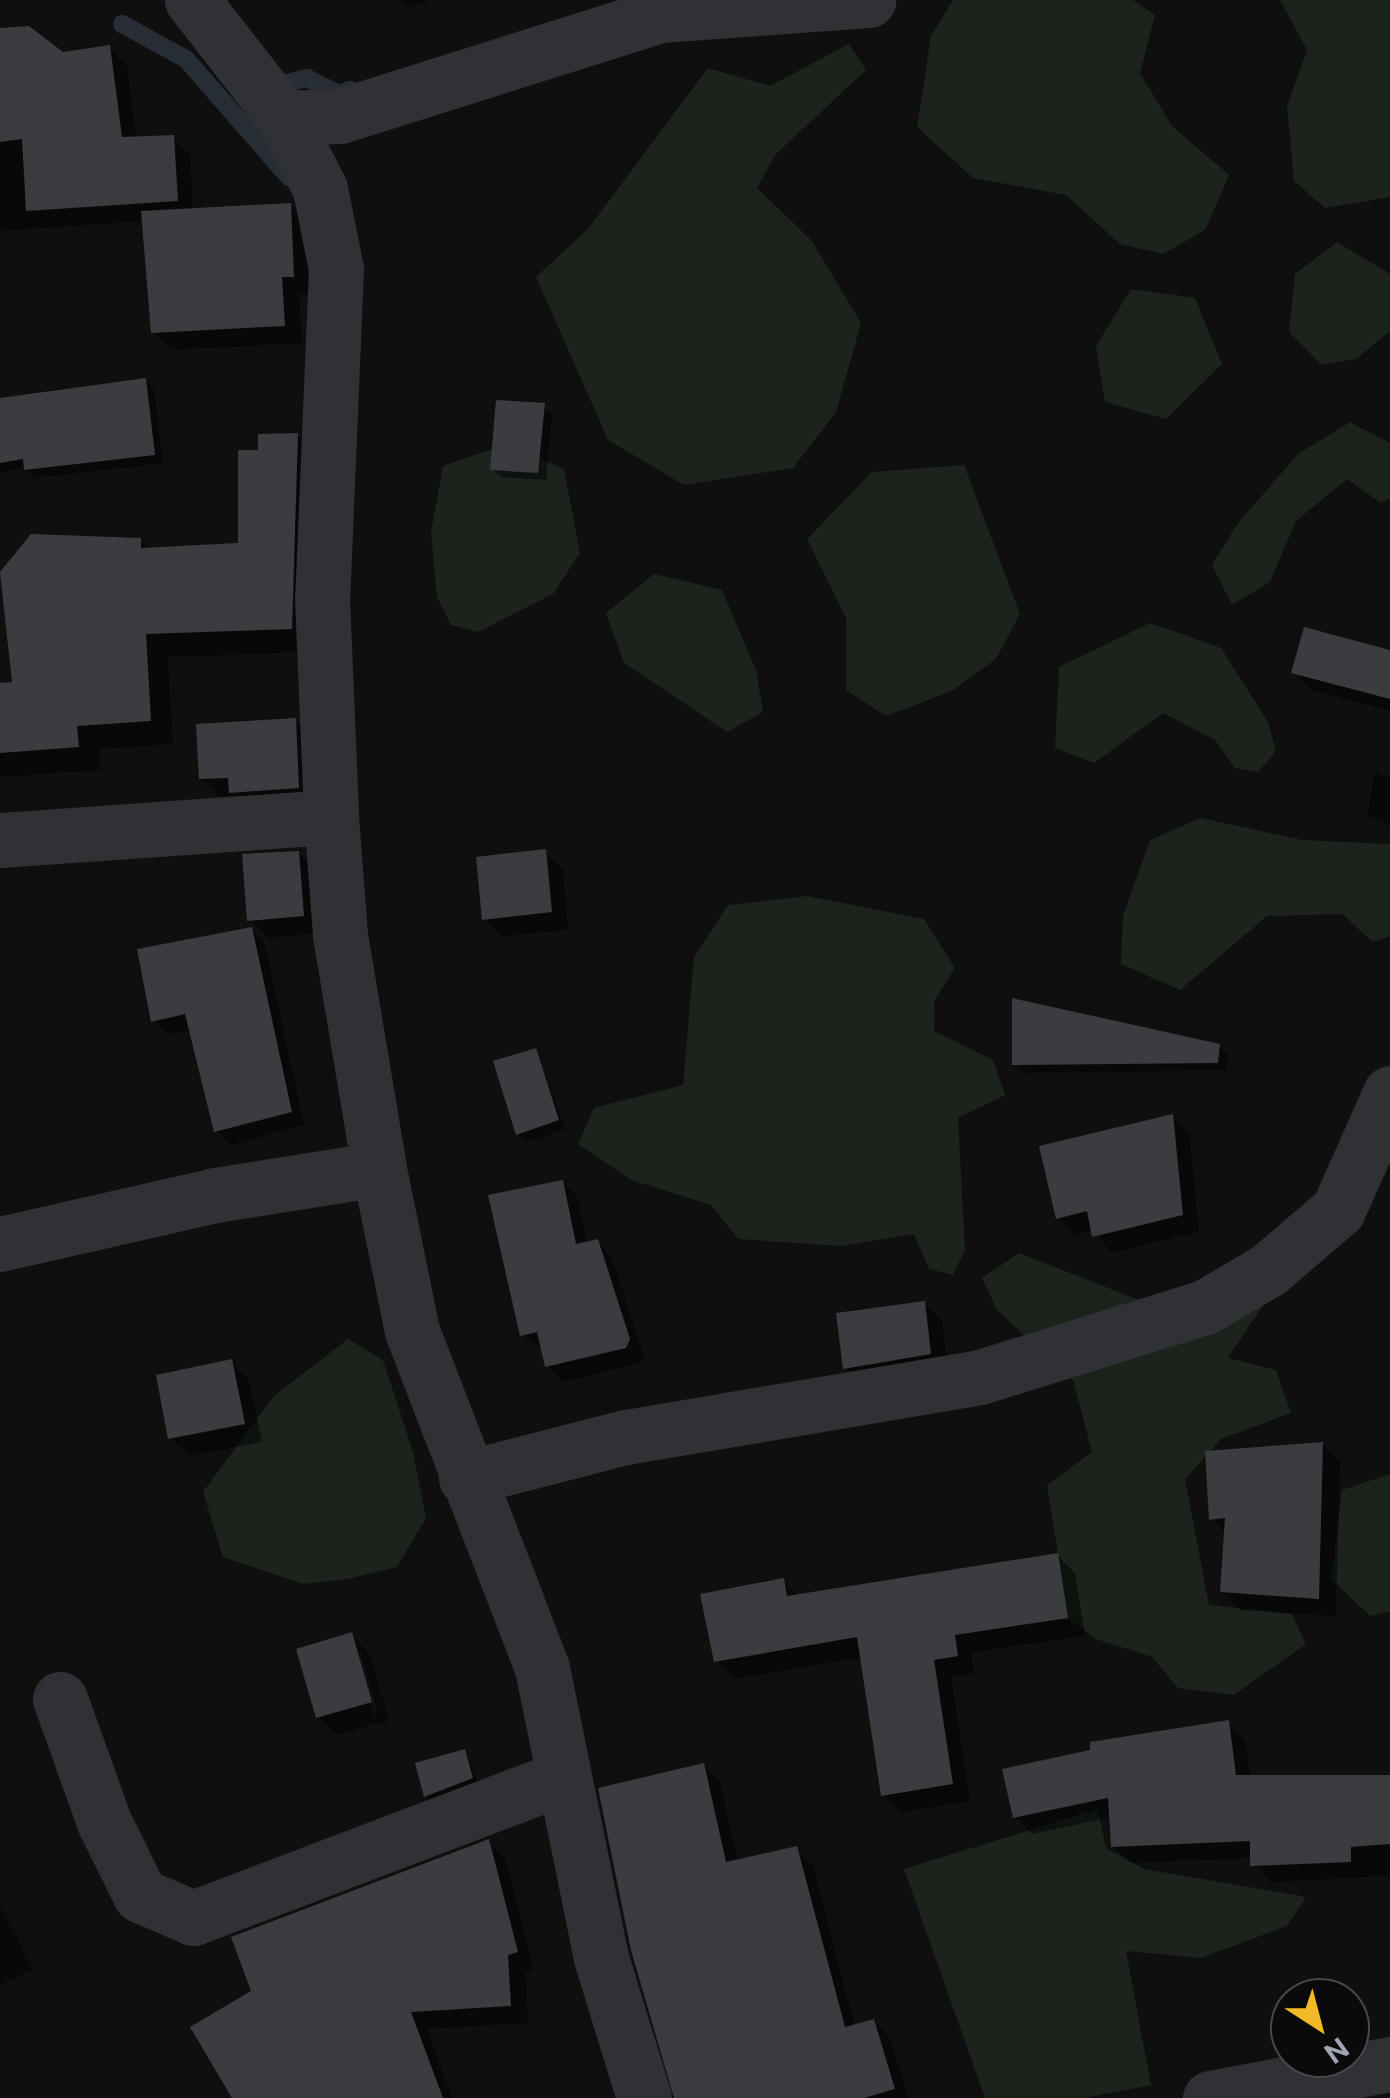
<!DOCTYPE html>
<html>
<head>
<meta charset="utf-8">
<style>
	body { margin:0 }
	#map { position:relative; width:1390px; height:2098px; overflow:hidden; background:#0f0f10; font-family:"Public Sans",sans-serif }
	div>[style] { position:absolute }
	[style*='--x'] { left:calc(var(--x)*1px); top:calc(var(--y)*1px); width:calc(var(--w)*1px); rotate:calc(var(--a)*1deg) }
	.green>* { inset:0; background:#1b231c }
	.shadow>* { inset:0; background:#0007 }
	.stream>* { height:18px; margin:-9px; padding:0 9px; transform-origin:9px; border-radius:9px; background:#262d34 }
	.building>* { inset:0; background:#3b3c40 }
	.street>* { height:55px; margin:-27.5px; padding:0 27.5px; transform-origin:27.5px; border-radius:27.5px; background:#303135 }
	span { translate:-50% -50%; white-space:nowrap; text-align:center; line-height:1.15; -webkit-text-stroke:8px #0a0a0b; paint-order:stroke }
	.north { position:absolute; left:1270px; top:1978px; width:100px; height:100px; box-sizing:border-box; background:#0a0a0b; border:2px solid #46484e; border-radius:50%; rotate:144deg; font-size:28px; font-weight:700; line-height:40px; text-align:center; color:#a0a4b2 }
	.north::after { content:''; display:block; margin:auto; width:35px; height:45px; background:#f3b924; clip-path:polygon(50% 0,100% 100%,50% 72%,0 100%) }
</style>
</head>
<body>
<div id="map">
	<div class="green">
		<i style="clip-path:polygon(953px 0,1133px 0,1155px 15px,1140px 73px,1172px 126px,1229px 175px,1205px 230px,1163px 254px,1120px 244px,1066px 195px,973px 178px,917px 127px,931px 36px)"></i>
		<i style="clip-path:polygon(1280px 0,1390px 0,1390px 197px,1325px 208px,1294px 181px,1287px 106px,1307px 50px)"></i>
		<i style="clip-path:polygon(849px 44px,866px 70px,776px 154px,757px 188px,812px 241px,861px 323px,836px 412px,793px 468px,684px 485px,608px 440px,536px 277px,588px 229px,708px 68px,770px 86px)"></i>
		<i style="clip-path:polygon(1337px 242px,1390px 274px,1390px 331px,1356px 359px,1321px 365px,1289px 332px,1295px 274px)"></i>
		<i style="clip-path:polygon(1131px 289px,1195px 298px,1222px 364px,1166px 419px,1105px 402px,1096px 346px)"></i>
		<i style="clip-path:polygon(1350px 422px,1390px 443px,1390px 498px,1381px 503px,1347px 479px,1296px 521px,1270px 582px,1232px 605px,1212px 565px,1238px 523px,1298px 454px)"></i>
		<i style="clip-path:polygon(509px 443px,564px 469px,580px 553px,553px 594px,478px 632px,451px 625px,437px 597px,431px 532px,443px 466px)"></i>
		<i style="clip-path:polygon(964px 465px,1020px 614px,996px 659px,952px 691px,886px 716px,846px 690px,846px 618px,807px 539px,872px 472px)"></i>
		<i style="clip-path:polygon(654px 574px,722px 590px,756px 670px,763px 712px,727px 732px,624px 663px,606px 613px)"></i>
		<i style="clip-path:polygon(1150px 623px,1221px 648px,1268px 722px,1276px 751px,1258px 772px,1235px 768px,1215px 740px,1163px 713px,1094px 763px,1055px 748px,1059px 667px)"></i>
		<i style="clip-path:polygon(1201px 818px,1302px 840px,1390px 844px,1390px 936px,1373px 942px,1342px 914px,1267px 916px,1180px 990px,1121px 964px,1123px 916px,1150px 840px)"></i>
		<i style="clip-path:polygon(807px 896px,924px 919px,955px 968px,934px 1001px,934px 1031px,993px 1060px,1005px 1095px,958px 1118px,965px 1250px,953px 1275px,929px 1269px,914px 1234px,841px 1246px,738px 1239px,711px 1205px,631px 1180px,578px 1144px,594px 1108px,683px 1085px,694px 957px,728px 905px)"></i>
		<i style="clip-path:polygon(1019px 1253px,1139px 1300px,1264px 1304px,1228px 1358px,1276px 1370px,1291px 1413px,1221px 1439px,1185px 1479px,1209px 1605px,1292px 1614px,1306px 1644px,1234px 1695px,1178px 1688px,1152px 1657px,1096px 1639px,1068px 1618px,1047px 1485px,1092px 1452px,1073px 1380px,997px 1310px,982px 1278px)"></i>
		<i style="clip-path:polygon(348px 1339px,383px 1360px,413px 1452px,426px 1518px,397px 1567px,347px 1579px,303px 1584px,223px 1557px,203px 1492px,274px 1396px)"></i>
		<i style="clip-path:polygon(1390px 1474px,1390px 1611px,1370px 1616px,1331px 1579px,1342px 1490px)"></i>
		<i style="clip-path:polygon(1098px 1809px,1106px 1848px,1144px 1869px,1306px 1897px,1287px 1926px,1201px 1958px,1126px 1951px,1151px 2085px,1085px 2098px,985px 2098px,904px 1869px)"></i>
	</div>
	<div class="shadow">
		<i style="clip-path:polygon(399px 0,428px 0,407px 8px)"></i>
		<i style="clip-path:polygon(0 39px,62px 54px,109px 48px,127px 65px,136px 139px,173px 137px,190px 155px,193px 211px,290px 205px,308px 223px,311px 294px,299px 294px,302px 343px,172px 350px,154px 332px,145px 221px,0 231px)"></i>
		<i style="clip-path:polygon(145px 380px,154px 389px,163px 463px,35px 478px,25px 468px,0 472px,0 417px)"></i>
		<i style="clip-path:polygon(543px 406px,552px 415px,546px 480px,501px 477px,492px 469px)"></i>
		<i style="clip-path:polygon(297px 435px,320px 459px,315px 652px,168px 657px,173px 744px,99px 749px,101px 770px,0 777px,0 686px,15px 684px,140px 541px,149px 550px,241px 546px,260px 452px)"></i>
		<i style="clip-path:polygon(1390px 653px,1390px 711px,1312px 690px,1294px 672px)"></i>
		<i style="clip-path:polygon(295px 720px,313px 738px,316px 805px,249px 810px,235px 796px,219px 796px,201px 778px)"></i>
		<i style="clip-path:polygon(1374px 774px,1390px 777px,1390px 826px,1368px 815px)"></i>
		<i style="clip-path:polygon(545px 852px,563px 870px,568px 930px,502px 936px,484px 918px)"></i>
		<i style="clip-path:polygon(298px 853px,316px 871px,321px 933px,268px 938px,250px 920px)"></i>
		<i style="clip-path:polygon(252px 930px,265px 944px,304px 1125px,231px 1145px,217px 1131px,191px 1030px,168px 1034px,154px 1020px)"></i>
		<i style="clip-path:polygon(1219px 1046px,1228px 1055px,1226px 1070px,1023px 1073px,1014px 1064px)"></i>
		<i style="clip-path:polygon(535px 1051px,566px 1129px,527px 1142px,518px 1133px)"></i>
		<i style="clip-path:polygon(1172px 1117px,1189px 1134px,1199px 1232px,1112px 1253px,1093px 1230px,1076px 1235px,1058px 1218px)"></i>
		<i style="clip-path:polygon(563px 1182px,578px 1198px,587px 1244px,597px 1242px,612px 1258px,644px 1356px,642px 1363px,563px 1382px,547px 1366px,543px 1349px,522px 1335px)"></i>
		<i style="clip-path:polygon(924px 1303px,942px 1321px,948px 1371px,863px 1385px,845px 1367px)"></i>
		<i style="clip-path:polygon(231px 1362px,249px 1380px,262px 1442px,189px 1456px,170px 1438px)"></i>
		<i style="clip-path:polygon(1322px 1444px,1340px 1462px,1336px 1616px,1240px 1610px,1222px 1591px,1227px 1534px,1212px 1519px)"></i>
		<i style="clip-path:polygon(1057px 1555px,1075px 1573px,1085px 1636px,971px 1652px,974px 1673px,951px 1677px,970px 1801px,901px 1812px,883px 1794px,862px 1657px,734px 1679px,716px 1661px,783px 1581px,799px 1597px)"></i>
		<i style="clip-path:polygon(evenodd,351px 1635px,369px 1653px,389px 1720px,337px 1735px,319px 1717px,351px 1635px,355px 1653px,361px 1653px,378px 1713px,373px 1714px,355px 1653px)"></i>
		<i style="clip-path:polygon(1228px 1723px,1245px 1740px,1250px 1777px,1390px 1777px,1390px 1876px,1270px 1882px,1253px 1858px,1131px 1863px,1113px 1846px,1112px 1817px,1032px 1834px,1015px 1817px)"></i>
		<i style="clip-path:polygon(465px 1752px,480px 1787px,435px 1804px,426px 1796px)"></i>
		<i style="clip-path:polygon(704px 1766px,720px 1782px,738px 1862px,796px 1849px,813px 1866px,855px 2027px,874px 2021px,890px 2038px,908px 2098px,682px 2098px)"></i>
		<i style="clip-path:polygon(488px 1842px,506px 1860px,534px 1970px,525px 1973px,528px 2023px,427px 2029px,452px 2098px,233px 2098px)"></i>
		<i style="clip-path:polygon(0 1906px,33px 1969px,0 1985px)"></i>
	</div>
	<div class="stream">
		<i style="--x:122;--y:24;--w:73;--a:28.7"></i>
		<i style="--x:186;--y:59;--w:157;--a:48.9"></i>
		<i style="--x:267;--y:88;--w:41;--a:-14"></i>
		<i style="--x:307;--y:78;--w:36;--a:27"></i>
		<i style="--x:339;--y:94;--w:12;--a:-20"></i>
	</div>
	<div class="building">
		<i style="clip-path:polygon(29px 26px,63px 52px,110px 45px,122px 137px,174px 135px,178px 201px,26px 211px,22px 139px,0 142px,0 28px)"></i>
		<i style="clip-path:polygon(291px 203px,294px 277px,282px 277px,285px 326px,151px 333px,141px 211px)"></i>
		<i style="clip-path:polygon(146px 378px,155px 455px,24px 470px,23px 459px,0 463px,0 398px)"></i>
		<i style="clip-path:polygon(496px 400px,545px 403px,538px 473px,490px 470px)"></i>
		<i style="clip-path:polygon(298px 433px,292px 629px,146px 634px,151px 721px,77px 726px,79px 747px,0 753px,0 683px,12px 682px,0 572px,31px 534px,141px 538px,141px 548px,238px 543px,238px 450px,258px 450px,258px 434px)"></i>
		<i style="clip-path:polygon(1304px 627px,1390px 650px,1390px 699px,1291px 673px)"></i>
		<i style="clip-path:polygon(296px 718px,299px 788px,229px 793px,228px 778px,199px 779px,196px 724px)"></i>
		<i style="clip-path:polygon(546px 849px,552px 912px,482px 920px,476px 857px)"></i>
		<i style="clip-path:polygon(299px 851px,304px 916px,247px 921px,242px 854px)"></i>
		<i style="clip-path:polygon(252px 927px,292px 1112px,214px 1132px,185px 1014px,151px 1022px,137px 949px)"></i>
		<i style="clip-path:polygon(1012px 998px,1220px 1044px,1218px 1063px,1012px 1065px)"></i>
		<i style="clip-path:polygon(536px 1048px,559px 1120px,516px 1135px,493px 1061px)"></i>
		<i style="clip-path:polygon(1173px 1114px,1183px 1215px,1092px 1237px,1087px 1211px,1056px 1219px,1039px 1146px)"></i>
		<i style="clip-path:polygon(563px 1180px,576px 1244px,598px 1239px,630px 1339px,626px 1348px,545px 1367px,537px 1332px,520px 1336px,488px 1195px)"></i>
		<i style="clip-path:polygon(925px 1301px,931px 1354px,843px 1369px,836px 1313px)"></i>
		<i style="clip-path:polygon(232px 1359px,245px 1424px,168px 1439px,156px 1375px)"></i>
		<i style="clip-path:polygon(1323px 1442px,1319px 1599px,1220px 1592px,1225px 1518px,1209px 1520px,1205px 1451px)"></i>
		<i style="clip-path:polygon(1058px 1553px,1068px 1618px,955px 1635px,958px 1656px,934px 1660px,953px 1784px,881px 1796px,857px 1637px,714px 1662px,700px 1594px,784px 1578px,787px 1596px)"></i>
		<i style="clip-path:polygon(352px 1632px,372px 1702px,316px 1718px,296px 1649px)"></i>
		<i style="clip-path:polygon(1229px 1720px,1236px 1775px,1390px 1775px,1390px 1844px,1351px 1847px,1351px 1862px,1250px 1866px,1250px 1841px,1111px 1847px,1108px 1798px,1013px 1818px,1002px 1769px,1090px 1750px,1090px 1742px)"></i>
		<i style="clip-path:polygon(465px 1749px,473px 1778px,424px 1797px,415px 1763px)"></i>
		<i style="clip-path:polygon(704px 1763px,726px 1862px,797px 1846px,845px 2027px,874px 2019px,895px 2089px,864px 2098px,674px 2098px,631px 1950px,598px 1788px)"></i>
		<i style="clip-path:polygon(489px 1839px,518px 1952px,508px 1955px,511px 2006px,411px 2012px,443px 2098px,232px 2098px,190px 2027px,251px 1991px,231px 1937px)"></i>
	</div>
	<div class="street">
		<i style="--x:192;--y:0;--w:150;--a:52.1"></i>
		<i style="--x:284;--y:118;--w:80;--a:63.1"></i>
		<i style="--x:320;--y:189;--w:82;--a:78.7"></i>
		<i style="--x:336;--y:269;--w:329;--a:92.4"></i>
		<i style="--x:322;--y:598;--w:219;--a:87.6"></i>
		<i style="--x:331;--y:817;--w:118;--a:85.6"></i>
		<i style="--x:340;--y:935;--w:237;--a:80.5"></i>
		<i style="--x:379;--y:1169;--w:165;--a:78.5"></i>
		<i style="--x:412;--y:1331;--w:361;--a:68.9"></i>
		<i style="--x:542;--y:1668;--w:296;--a:78.5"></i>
		<i style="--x:601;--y:1958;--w:146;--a:72.9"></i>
		<i style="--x:284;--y:118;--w:56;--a:-2"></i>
		<i style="--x:340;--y:116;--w:336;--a:-17.5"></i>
		<i style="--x:660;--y:15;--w:209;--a:-4.1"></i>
		<i style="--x:0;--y:840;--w:332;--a:-4"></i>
		<i style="--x:0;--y:1244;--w:221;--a:-12.8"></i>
		<i style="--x:215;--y:1195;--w:166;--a:-9"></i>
		<i style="--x:466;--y:1478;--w:165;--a:-14.4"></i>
		<i style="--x:626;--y:1437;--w:359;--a:-9.6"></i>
		<i style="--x:980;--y:1377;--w:236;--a:-17.3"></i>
		<i style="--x:1205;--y:1307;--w:73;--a:-30.4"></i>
		<i style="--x:1268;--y:1270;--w:92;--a:-40.6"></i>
		<i style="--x:1338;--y:1210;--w:128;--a:-66"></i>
		<i style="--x:60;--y:1699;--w:131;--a:70.3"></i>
		<i style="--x:104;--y:1822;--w:81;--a:63.7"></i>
		<i style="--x:140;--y:1895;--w:58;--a:23.5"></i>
		<i style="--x:193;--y:1918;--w:395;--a:-20.8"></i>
		<i style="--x:1210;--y:2098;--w:183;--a:-10.7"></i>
	</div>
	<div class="north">N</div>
</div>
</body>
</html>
